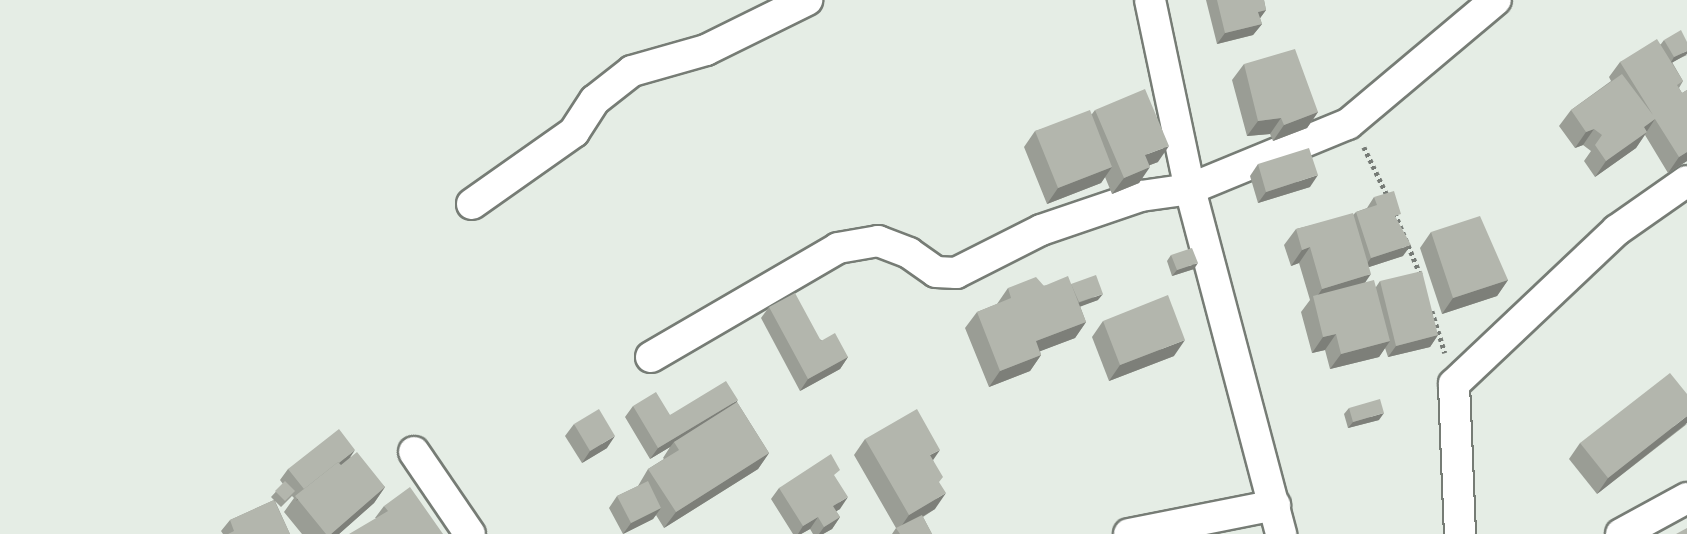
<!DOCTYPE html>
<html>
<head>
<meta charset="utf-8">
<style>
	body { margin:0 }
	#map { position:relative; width:1687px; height:534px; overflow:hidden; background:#e5ede5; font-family:"Noto Sans",sans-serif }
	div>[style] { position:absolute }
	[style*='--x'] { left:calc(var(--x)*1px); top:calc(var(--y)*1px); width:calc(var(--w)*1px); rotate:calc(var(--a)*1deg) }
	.path>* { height:4.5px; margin-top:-2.25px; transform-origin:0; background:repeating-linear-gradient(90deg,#767b76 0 3.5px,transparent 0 7px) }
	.roads { filter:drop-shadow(2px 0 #767c75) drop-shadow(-2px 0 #767c75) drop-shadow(0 2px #767c75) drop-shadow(0 -2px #767c75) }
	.minor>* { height:30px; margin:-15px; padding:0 15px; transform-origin:15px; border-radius:15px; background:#fff }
	.wall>* { inset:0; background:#9a9d95 }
	.shaded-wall>* { inset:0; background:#7d7f79 }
	.building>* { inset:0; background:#b3b6ad }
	span { translate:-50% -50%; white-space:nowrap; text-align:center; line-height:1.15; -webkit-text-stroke:5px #e5ede5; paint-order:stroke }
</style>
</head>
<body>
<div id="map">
	<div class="path">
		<i style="--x:1364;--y:147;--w:58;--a:64.3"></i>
		<i style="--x:1395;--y:213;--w:68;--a:67.6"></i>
		<i style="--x:1432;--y:311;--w:44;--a:72.8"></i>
	</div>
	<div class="roads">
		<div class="minor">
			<i style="--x:1150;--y:0;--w:193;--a:78.1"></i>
			<i style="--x:1190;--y:189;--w:357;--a:75.2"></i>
			<i style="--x:472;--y:204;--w:125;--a:-35.2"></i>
			<i style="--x:574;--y:132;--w:38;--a:-57"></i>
			<i style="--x:595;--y:100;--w:47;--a:-38.1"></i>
			<i style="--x:632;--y:71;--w:77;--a:-15.8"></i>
			<i style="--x:706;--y:50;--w:113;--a:-26.3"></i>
			<i style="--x:651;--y:357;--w:216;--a:-30.2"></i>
			<i style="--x:838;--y:248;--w:41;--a:-9.9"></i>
			<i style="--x:878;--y:241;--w:33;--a:21"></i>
			<i style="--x:909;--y:253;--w:33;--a:35"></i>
			<i style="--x:936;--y:272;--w:20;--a:3"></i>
			<i style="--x:956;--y:273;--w:95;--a:-26.8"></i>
			<i style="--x:1041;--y:230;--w:106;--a:-18.8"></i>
			<i style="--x:1141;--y:196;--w:49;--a:-8.1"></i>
			<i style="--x:1190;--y:189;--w:171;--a:-22.4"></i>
			<i style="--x:1348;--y:124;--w:193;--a:-40"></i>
			<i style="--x:414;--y:452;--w:99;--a:55.7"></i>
			<i style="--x:1129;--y:534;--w:149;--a:-11.2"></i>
			<i style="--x:1460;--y:534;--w:150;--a:-92.3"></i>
			<i style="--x:1454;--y:384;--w:224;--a:-43.4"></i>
			<i style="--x:1617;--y:230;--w:85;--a:-35"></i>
			<i style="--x:1621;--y:534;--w:75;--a:-28.6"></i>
		</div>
	</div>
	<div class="wall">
		<i style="clip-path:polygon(1206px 0,1264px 0,1266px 10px,1260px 18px,1262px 24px,1253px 35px,1217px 44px)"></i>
		<i style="clip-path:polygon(1664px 40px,1687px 55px,1672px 62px,1683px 81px,1679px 88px,1682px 93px,1687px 90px,1687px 161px,1668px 173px,1645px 135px,1636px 148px,1595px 177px,1584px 161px,1591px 151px,1583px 145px,1575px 148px,1559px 126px,1571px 110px,1611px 81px,1609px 77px,1620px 62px,1661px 44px)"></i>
		<i style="clip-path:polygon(1244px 64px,1318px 112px,1307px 128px,1273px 141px,1270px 134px,1247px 136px,1232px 80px)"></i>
		<i style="clip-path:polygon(1095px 110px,1158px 162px,1150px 165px,1139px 183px,1112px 194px,1105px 177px,1101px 183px,1047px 204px,1024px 147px,1035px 131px,1092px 114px)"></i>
		<i style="clip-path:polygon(1258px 164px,1310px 187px,1258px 203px,1250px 176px)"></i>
		<i style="clip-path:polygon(1374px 197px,1397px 220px,1403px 256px,1369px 267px,1365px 283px,1376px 287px,1380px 281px,1438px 335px,1430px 347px,1388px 357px,1385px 348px,1379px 357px,1330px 369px,1325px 350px,1312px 353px,1301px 312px,1310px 300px,1299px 263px,1291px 266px,1284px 245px,1296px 229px,1353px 215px,1356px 212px,1367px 208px)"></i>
		<i style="clip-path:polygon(1431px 232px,1508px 280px,1497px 296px,1442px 314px,1420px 248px)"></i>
		<i style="clip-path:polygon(1171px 255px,1194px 269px,1172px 276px,1167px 261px)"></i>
		<i style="clip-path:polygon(1071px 284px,1098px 300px,1080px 306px,1086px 322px,1075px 338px,1040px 351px,1041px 355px,1030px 371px,989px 387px,965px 328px,977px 312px,997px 304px,1008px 288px)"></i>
		<i style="clip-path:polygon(769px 307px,848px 357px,840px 369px,800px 391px,761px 318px)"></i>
		<i style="clip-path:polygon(1103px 321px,1174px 356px,1109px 381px,1092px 337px)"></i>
		<i style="clip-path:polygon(737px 402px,769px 453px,758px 469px,664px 528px,656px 515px,653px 519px,623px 534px,609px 508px,617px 496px,638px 486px,648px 469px,664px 459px,663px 458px,670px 447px,650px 459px,625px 417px,633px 406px,670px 415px)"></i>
		<i style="clip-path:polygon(1349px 408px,1379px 420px,1348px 428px,1344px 414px)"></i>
		<i style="clip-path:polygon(574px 424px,607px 448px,582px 463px,565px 436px)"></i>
		<i style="clip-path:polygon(1687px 424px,1597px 494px,1569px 459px,1580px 443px)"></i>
		<i style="clip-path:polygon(865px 439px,933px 460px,939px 482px,935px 509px,923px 517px,932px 534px,892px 534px,896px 528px,854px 455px)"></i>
		<i style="clip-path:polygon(351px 457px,385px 487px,374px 503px,339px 534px,302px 534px,284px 512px,294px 498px,292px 496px,281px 507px,275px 501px,290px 534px,223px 534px,221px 531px,230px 520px,274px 500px,271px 497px,283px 484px,280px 480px,288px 469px)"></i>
		<i style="clip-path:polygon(835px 477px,840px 509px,836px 511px,840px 517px,832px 529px,823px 534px,813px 534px,810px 529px,801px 534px,793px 534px,771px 499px,779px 488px)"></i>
		<i style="clip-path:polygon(384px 506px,443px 534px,375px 518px)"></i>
	</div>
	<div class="shaded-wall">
		<i style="clip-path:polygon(1266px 10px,1258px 21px,1258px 12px)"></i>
		<i style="clip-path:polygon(1262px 24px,1253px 35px,1217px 44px,1225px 33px)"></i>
		<i style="clip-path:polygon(1687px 51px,1687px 54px,1670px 64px,1674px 57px)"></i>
		<i style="clip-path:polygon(1318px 112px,1307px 128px,1273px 141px,1284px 125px)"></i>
		<i style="clip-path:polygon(1281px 118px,1270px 134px,1247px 136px,1258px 121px)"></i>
		<i style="clip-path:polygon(1655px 119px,1636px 148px,1595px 177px,1606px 161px,1644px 127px)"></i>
		<i style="clip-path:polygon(1594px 129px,1583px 145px,1575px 148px,1586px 132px)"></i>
		<i style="clip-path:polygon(1169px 146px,1158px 162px,1134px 171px,1145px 155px)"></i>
		<i style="clip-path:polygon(1687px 152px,1687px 161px,1668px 173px,1679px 157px)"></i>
		<i style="clip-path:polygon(1112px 167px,1101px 183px,1047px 204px,1058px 188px)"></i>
		<i style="clip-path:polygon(1150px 167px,1139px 183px,1112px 194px,1124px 178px)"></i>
		<i style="clip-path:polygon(1318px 175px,1310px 187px,1258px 203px,1266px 192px)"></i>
		<i style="clip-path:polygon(1411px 245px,1403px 256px,1363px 269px,1371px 258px)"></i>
		<i style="clip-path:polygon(1310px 247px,1299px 263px,1291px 266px,1302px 250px)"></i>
		<i style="clip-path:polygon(1198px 263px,1194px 269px,1172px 276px,1177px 270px)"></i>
		<i style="clip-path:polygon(1371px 274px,1360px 290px,1314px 301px,1322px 289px)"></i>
		<i style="clip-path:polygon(1508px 280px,1497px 296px,1442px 314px,1453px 298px)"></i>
		<i style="clip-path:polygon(1103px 294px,1098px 300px,1074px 309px,1078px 303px)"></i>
		<i style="clip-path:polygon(1086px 322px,1075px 338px,1025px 357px,1036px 341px)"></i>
		<i style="clip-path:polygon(1336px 334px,1325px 350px,1312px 353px,1323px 337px)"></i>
		<i style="clip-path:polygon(1438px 335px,1430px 347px,1388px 357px,1396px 346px)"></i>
		<i style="clip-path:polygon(1185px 340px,1174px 356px,1109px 381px,1120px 365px)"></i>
		<i style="clip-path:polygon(1390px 341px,1379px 357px,1330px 369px,1341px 354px)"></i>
		<i style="clip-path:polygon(1041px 355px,1030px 371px,989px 387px,1000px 371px)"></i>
		<i style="clip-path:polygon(848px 357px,840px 369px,800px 391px,808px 379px)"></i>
		<i style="clip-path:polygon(738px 400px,730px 412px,674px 442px,670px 447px,650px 459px,658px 448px)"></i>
		<i style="clip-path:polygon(1384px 413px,1379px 420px,1348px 428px,1353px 422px)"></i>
		<i style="clip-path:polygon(1687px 416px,1687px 423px,1597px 494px,1608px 478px)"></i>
		<i style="clip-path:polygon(615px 436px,607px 448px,582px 463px,590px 451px)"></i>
		<i style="clip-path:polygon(355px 450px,347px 462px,296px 501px,304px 489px)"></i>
		<i style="clip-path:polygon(940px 450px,929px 466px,930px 455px)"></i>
		<i style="clip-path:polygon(769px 453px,758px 469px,664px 528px,676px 512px)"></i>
		<i style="clip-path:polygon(385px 487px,374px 503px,339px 534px,331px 534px)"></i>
		<i style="clip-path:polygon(946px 493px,935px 509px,898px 531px,909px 515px)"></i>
		<i style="clip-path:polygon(848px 497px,840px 509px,825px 518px,833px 506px)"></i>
		<i style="clip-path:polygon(661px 508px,653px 519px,623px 534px,631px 523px)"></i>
		<i style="clip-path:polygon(818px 517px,810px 529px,801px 534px,798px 534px,803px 526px)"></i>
		<i style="clip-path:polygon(840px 517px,832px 529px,823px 534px,819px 534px,824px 527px)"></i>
	</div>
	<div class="building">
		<i style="clip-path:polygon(1217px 0,1264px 0,1266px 10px,1258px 12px,1262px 24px,1225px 33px)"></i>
		<i style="clip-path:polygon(1681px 30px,1687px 42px,1687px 51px,1674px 57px,1664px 40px)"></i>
		<i style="clip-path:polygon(1657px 39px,1683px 81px,1677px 85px,1682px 93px,1687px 90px,1687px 152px,1679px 157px,1655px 119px,1644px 127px,1647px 132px,1606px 161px,1595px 145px,1602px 135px,1594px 129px,1586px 132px,1571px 110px,1622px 74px,1653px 115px,1620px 62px)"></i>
		<i style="clip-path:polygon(1295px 49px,1318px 112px,1284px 125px,1281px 118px,1258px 121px,1244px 64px)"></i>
		<i style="clip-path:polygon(1145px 89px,1169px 146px,1145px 155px,1150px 167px,1124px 178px,1095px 110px)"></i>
		<i style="clip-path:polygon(1090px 110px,1112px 167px,1058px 188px,1035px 131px)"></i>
		<i style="clip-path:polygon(1309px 148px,1318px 175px,1266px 192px,1258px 164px)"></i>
		<i style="clip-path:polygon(1394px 191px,1401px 214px,1395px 216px,1411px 245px,1371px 258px,1356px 212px,1377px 205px,1374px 197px)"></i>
		<i style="clip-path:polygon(1353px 213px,1371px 274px,1322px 289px,1310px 247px,1302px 250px,1296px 229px)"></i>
		<i style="clip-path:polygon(1480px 216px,1508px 280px,1453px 298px,1431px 232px)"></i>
		<i style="clip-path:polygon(1192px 248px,1198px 263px,1177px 270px,1171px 255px)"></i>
		<i style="clip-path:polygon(1422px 271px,1438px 335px,1396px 346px,1380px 281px)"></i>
		<i style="clip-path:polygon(1096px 275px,1103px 294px,1079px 302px,1071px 284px)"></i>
		<i style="clip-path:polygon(1068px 276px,1086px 322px,1036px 341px,1041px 355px,1000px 371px,977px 312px,1011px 298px,1008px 288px,1036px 277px,1044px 286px)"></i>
		<i style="clip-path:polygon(1374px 280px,1390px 341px,1341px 354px,1336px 334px,1323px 337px,1313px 296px)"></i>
		<i style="clip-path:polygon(795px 293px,821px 341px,835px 333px,848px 357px,808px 379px,769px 307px)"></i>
		<i style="clip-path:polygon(1168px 295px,1185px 340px,1120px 365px,1103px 321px)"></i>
		<i style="clip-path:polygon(1670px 373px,1687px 394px,1687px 416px,1608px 478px,1580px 443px)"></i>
		<i style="clip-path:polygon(726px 381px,738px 400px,658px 448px,633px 406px,656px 392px,670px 415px)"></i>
		<i style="clip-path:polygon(1380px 399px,1384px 413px,1353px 422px,1349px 408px)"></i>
		<i style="clip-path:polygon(737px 402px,769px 453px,676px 512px,648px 469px,679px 450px,674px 442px)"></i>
		<i style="clip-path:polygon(599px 409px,615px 436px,590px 451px,574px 424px)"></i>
		<i style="clip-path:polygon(917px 409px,940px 450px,930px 455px,943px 477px,939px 482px,946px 493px,909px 515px,865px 439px)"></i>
		<i style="clip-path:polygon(339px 429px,355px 450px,339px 463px,338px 462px,304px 489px,288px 469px)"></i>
		<i style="clip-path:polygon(357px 452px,385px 487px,331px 534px,326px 534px,295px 496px,338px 462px,341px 465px)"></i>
		<i style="clip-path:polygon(831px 454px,840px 470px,834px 475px,848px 497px,833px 506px,840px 517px,824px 527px,818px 517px,803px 526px,779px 488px)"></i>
		<i style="clip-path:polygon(285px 481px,295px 491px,285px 501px,275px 491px)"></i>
		<i style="clip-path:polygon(648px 481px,661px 508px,631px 523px,617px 496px)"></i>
		<i style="clip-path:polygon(410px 487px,443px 534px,349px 534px,388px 511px,384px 506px)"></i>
		<i style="clip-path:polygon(274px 500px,290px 534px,228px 534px,234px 531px,230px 520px)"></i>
		<i style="clip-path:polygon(922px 515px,932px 534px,900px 534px,896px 528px)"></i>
		<i style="clip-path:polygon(1687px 528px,1687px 534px,1676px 534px)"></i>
	</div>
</div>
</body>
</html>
